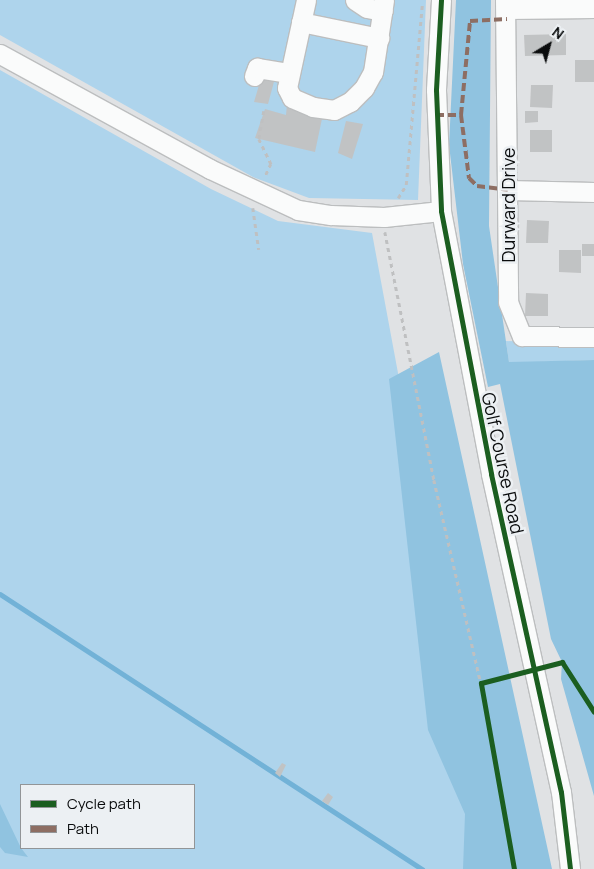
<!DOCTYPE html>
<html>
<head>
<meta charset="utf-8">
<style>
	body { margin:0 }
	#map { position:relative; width:594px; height:869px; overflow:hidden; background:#e0e2e4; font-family:Manrope,sans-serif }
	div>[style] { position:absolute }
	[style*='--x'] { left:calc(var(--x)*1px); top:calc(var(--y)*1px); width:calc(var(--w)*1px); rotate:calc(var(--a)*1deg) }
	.green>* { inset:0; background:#aed4ec }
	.forest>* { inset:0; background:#90c3e0 }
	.stream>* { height:4.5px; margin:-2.25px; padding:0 2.25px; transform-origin:2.25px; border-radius:2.25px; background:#72b2d7 }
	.building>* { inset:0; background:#c1c3c4 }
	.path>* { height:2.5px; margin-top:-1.25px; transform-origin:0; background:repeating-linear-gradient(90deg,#bfc0c1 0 4px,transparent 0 8px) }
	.roads { filter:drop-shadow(1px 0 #bcbebf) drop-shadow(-1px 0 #bcbebf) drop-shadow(0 1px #bcbebf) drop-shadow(0 -1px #bcbebf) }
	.minor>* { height:19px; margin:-9.5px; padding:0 9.5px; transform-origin:9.5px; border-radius:9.5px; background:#fafbfb }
	.quiet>* { height:4px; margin-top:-2px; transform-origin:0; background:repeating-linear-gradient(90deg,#8d6e63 0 8px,transparent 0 12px) }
	.cycleway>* { height:5px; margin:-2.5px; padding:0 2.5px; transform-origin:2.5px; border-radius:2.5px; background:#1b5e20 }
	span { translate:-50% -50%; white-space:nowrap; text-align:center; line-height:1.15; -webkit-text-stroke:5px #ecf0f3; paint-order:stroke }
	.street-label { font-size:18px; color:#0a0c0d }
	.legend { position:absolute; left:20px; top:784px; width:175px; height:65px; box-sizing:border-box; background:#ecf0f3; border:1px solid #929597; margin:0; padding:6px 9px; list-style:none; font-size:15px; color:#0a0c0d }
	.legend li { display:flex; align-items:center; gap:10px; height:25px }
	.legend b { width:25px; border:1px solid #929597 }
	.north { position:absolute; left:524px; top:20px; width:50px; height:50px; -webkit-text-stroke:4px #ecf0f3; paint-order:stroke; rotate:37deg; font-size:14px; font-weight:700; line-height:20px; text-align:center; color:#0a0c0d }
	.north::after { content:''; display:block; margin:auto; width:18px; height:22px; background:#0a0c0d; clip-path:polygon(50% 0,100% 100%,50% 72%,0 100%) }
</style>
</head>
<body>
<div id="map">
	<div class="green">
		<i style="clip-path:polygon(0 0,426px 0,418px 200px,309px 198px,253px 177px,0 35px)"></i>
		<i style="clip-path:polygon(evenodd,0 70px,211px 189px,278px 221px,372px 233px,481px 820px,486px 869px,0 869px,0 70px,21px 785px,194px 785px,194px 848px,21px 848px,21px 785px)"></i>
		<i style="clip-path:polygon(506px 341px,594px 344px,594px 360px,509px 363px)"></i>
	</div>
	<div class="forest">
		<i style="clip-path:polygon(456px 0,491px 0,489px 226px,509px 362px,594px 360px,594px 796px,561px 679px,562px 662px,551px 639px,500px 384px,488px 387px,463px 264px,449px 145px)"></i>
		<i style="clip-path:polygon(439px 352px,552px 869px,463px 869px,465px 814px,428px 730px,389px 379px)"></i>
		<i style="clip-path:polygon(0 804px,21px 848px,28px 857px,5px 853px,0 847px)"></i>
	</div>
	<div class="stream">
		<i style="--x:0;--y:594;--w:504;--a:33.09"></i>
	</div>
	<div class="building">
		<i style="clip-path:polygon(566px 34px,566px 55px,525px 56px,524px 35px)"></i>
		<i style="clip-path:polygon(575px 60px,594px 60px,594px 82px,575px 82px)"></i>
		<i style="clip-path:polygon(262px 75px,275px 78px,268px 104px,254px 102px)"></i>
		<i style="clip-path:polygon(531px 85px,553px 85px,552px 108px,530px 107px)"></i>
		<i style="clip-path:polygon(287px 104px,323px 114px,315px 152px,255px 138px,265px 109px,286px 115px)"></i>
		<i style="clip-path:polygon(525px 111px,538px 111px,538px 122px,525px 123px)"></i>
		<i style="clip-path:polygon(346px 121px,363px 124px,352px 159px,338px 153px)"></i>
		<i style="clip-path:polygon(530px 130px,552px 130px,552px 152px,530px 152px)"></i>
		<i style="clip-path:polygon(527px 220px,549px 221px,548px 243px,526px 243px)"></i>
		<i style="clip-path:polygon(582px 244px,594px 244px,594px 256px,582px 256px)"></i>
		<i style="clip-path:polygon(559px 250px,581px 250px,581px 273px,559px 272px)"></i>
		<i style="clip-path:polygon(526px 293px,548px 294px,548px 316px,525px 316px)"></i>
		<i style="clip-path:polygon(282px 763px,286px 765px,280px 777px,275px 773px)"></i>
		<i style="clip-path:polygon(328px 793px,333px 797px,328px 805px,322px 801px)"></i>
	</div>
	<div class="path">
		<i style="--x:264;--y:111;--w:28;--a:100"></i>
		<i style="--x:259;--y:139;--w:28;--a:64"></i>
		<i style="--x:271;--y:164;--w:14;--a:115"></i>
		<i style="--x:398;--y:198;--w:15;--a:-58"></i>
		<i style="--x:406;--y:185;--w:182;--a:-84.9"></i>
		<i style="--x:253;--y:208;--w:42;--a:81.9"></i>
		<i style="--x:385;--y:232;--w:253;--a:78.8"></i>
		<i style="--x:434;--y:480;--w:208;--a:77"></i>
	</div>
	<div class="roads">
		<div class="minor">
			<i style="--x:306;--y:0;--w:90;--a:102.2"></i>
			<i style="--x:287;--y:88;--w:11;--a:63"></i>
			<i style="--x:292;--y:98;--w:23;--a:23"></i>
			<i style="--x:313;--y:107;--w:21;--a:8"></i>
			<i style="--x:334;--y:110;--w:18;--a:-27"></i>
			<i style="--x:350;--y:102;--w:20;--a:-45"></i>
			<i style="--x:364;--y:88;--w:18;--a:-61"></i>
			<i style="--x:373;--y:72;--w:73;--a:-81.3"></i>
			<i style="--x:355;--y:0;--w:14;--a:34"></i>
			<i style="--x:367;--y:8;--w:16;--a:11"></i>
			<i style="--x:441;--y:0;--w:90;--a:93.2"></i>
			<i style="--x:436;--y:90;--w:121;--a:87.6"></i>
			<i style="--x:441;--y:211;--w:268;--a:79.2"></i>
			<i style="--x:491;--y:474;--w:326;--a:77.6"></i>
			<i style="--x:561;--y:792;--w:78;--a:83.3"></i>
			<i style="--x:505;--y:0;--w:302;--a:89.4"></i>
			<i style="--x:508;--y:302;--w:37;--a:68"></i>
			<i style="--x:522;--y:336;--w:72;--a:0.8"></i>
			<i style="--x:507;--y:9;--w:87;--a:-0.7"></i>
			<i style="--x:301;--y:22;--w:80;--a:11.6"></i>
			<i style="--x:0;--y:54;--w:239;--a:28.7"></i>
			<i style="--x:210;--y:169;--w:97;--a:25"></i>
			<i style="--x:298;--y:210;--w:33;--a:9"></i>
			<i style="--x:331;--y:215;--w:53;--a:2.2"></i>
			<i style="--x:384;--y:217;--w:57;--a:-6"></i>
			<i style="--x:254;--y:76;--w:9;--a:-69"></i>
			<i style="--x:257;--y:68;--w:31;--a:9"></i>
			<i style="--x:508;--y:190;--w:86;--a:1.3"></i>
		</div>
	</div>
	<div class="quiet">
		<i style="--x:436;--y:115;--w:25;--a:0"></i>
		<i style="--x:461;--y:115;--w:64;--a:82.8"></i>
		<i style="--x:469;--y:178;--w:11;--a:45"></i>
		<i style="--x:477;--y:186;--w:31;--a:7"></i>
		<i style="--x:461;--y:115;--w:94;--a:-84.5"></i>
		<i style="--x:470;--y:21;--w:37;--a:-3"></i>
	</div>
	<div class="cycleway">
		<i style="--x:441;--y:0;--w:90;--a:93.2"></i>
		<i style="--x:436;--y:90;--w:121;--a:87.6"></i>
		<i style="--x:441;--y:211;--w:268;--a:79.2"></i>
		<i style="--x:491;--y:474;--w:326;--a:77.6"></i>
		<i style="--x:561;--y:792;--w:78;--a:83.3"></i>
		<i style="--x:514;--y:869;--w:189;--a:-100.1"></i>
		<i style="--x:481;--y:683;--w:84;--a:-14.5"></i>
		<i style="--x:562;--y:662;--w:59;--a:57.4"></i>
	</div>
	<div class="street-label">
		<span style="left:508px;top:205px;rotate:-90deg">Durward Drive</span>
		<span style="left:503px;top:463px;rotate:78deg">Golf Course Road</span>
	</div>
	<ul class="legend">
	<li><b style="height:6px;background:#1b5e20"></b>Cycle path</li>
	<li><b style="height:6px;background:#8d6e63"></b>Path</li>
	</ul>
	<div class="north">N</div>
</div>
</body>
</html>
